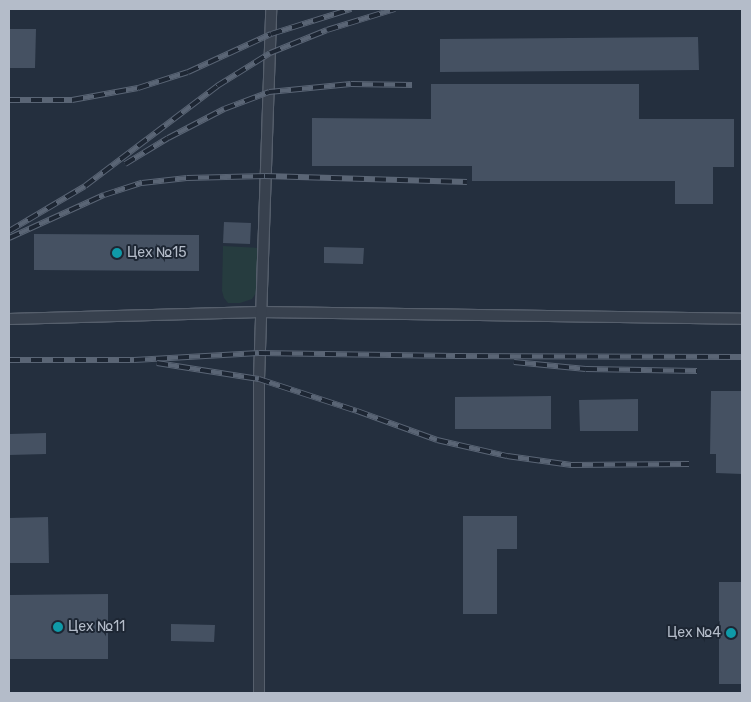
<!DOCTYPE html>
<html>
<head>
<meta charset="utf-8">
<style>
	body { margin:0 }
	#map { position:relative; width:751px; height:702px; overflow:hidden; background:#242f3e; font-family:Rubik,sans-serif }
	div>[style] { position:absolute }
	[style*='--x'] { left:calc(var(--x)*1px); top:calc(var(--y)*1px); width:calc(var(--w)*1px); rotate:calc(var(--a)*1deg) }
	.green>* { inset:0; background:#263c3f }
	.building>* { inset:0; background:#455162 }
	.roads { filter:drop-shadow(1px 0 #565f6c) drop-shadow(-1px 0 #565f6c) drop-shadow(0 1px #565f6c) drop-shadow(0 -1px #565f6c) }
	.service>* { height:10px; margin:-5px; padding:0 5px; transform-origin:5px; border-radius:5px; background:#38414e }
	.rail>* { height:5.5px; margin-top:-2.75px; transform-origin:0; background:repeating-linear-gradient(90deg,#1d2633 0 11px,#5a6575 0 22px); box-sizing:border-box; border-block:1px solid #5a6575 }
	.dots>* { width:14px; height:14px; translate:-50% -50%; box-sizing:border-box; border:2px solid #1d2633; border-radius:50% }
	span { translate:-50% -50%; white-space:nowrap; text-align:center; line-height:1.15; -webkit-text-stroke:4px #1d2633; paint-order:stroke }
	.poi-label { font-size:14px; color:#b4bcc9 }
	.left { translate:0 -50%; text-align:left }
	.right { translate:-100% -50%; text-align:right }
	.frame { position:absolute; inset:0; border:10px solid #b4bcc9; pointer-events:none }
</style>
</head>
<body>
<div id="map">
	<div class="green">
		<i style="clip-path:polygon(223px 246px,259px 248px,258px 290px,252px 299px,240px 303px,228px 303px,224px 298px,222px 291px)"></i>
	</div>
	<div class="building">
		<i style="clip-path:polygon(9px 29px,36px 29px,35px 68px,9px 68px)"></i>
		<i style="clip-path:polygon(698px 37px,699px 70px,440px 72px,440px 39px)"></i>
		<i style="clip-path:polygon(431px 84px,639px 84px,639px 119px,734px 119px,734px 167px,713px 167px,713px 204px,675px 204px,675px 181px,472px 181px,472px 166px,312px 166px,312px 118px,431px 119px)"></i>
		<i style="clip-path:polygon(224px 222px,251px 223px,250px 244px,223px 243px)"></i>
		<i style="clip-path:polygon(34px 234px,199px 235px,199px 271px,34px 270px)"></i>
		<i style="clip-path:polygon(324px 247px,364px 248px,363px 264px,324px 263px)"></i>
		<i style="clip-path:polygon(711px 391px,742px 391px,742px 474px,716px 473px,716px 454px,710px 454px)"></i>
		<i style="clip-path:polygon(551px 396px,551px 429px,455px 429px,455px 397px)"></i>
		<i style="clip-path:polygon(638px 399px,638px 431px,580px 431px,579px 400px)"></i>
		<i style="clip-path:polygon(46px 433px,46px 454px,9px 455px,9px 434px)"></i>
		<i style="clip-path:polygon(463px 516px,517px 516px,517px 549px,497px 549px,497px 614px,463px 614px)"></i>
		<i style="clip-path:polygon(48px 517px,49px 563px,9px 563px,9px 518px)"></i>
		<i style="clip-path:polygon(719px 582px,742px 582px,742px 684px,719px 684px)"></i>
		<i style="clip-path:polygon(108px 594px,108px 659px,9px 659px,9px 595px)"></i>
		<i style="clip-path:polygon(171px 624px,215px 625px,214px 642px,171px 641px)"></i>
	</div>
	<div class="roads">
		<div class="service">
			<i style="--x:9;--y:319;--w:251;--a:-1.6"></i>
			<i style="--x:260;--y:312;--w:482;--a:0.8"></i>
			<i style="--x:259;--y:693;--w:314;--a:-90"></i>
			<i style="--x:259;--y:379;--w:370;--a:-88.1"></i>
		</div>
	</div>
	<div class="rail">
		<i style="--x:9;--y:100;--w:63;--a:0"></i>
		<i style="--x:72;--y:100;--w:67;--a:-10.3"></i>
		<i style="--x:138;--y:88;--w:52;--a:-17.7"></i>
		<i style="--x:188;--y:72;--w:91;--a:-24.6"></i>
		<i style="--x:271;--y:34;--w:84;--a:-17.4"></i>
		<i style="--x:125;--y:164;--w:50;--a:-31.2"></i>
		<i style="--x:168;--y:138;--w:63;--a:-27.4"></i>
		<i style="--x:224;--y:109;--w:48;--a:-20.7"></i>
		<i style="--x:269;--y:92;--w:82;--a:-5.6"></i>
		<i style="--x:351;--y:84;--w:61;--a:0.9"></i>
		<i style="--x:9;--y:231;--w:88;--a:-30.6"></i>
		<i style="--x:85;--y:186;--w:166;--a:-37.1"></i>
		<i style="--x:217;--y:86;--w:62;--a:-31.9"></i>
		<i style="--x:270;--y:53;--w:61;--a:-22"></i>
		<i style="--x:327;--y:30;--w:71;--a:-17.2"></i>
		<i style="--x:9;--y:238;--w:104;--a:-24.4"></i>
		<i style="--x:104;--y:195;--w:40;--a:-18"></i>
		<i style="--x:142;--y:183;--w:45;--a:-6.3"></i>
		<i style="--x:187;--y:178;--w:78;--a:-1.5"></i>
		<i style="--x:265;--y:176;--w:202;--a:1.7"></i>
		<i style="--x:9;--y:360;--w:125;--a:0"></i>
		<i style="--x:134;--y:360;--w:125;--a:-3.2"></i>
		<i style="--x:259;--y:353;--w:196;--a:0.9"></i>
		<i style="--x:455;--y:356;--w:287;--a:0.2"></i>
		<i style="--x:514;--y:362;--w:72;--a:5.6"></i>
		<i style="--x:586;--y:369;--w:111;--a:1"></i>
		<i style="--x:157;--y:363;--w:103;--a:8.9"></i>
		<i style="--x:259;--y:379;--w:103;--a:18.1"></i>
		<i style="--x:357;--y:411;--w:85;--a:19.9"></i>
		<i style="--x:437;--y:440;--w:72;--a:12.9"></i>
		<i style="--x:507;--y:456;--w:65;--a:8"></i>
		<i style="--x:571;--y:465;--w:118;--a:-0.5"></i>
	</div>
	<div class="dots">
		<i style="left:117px;top:253px;background:#0f9aa8"></i>
		<i style="left:58px;top:627px;background:#0f9aa8"></i>
		<i style="left:731px;top:633px;background:#0f9aa8"></i>
	</div>
	<div class="poi-label">
		<span class="left" style="left:127px;top:253px">Цех №15</span>
		<span class="left" style="left:68px;top:627px">Цех №11</span>
		<span class="right" style="left:721px;top:633px">Цех №4</span>
	</div>
	<div class="frame"></div>
</div>
</body>
</html>
